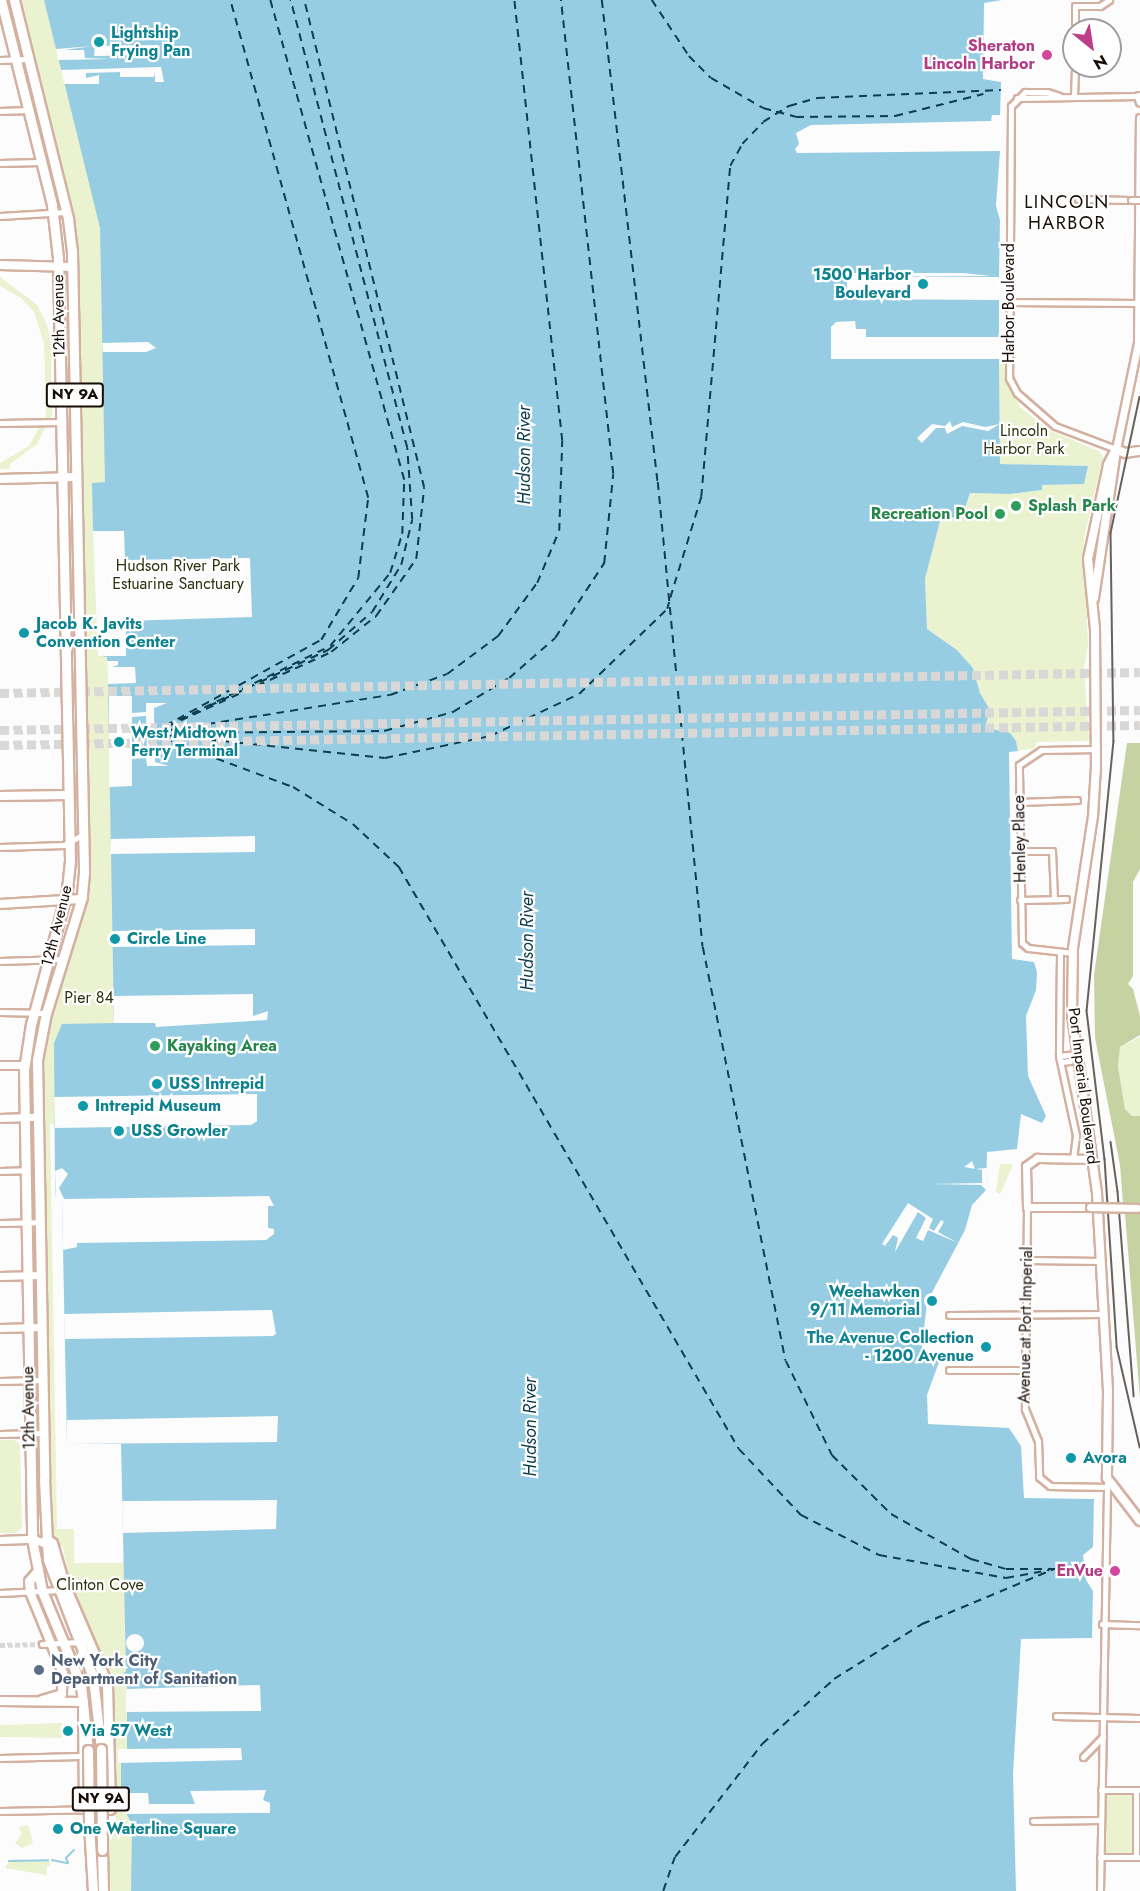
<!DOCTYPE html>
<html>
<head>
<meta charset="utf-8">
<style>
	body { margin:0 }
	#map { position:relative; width:1140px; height:1891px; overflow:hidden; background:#fcfcfc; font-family:Jost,sans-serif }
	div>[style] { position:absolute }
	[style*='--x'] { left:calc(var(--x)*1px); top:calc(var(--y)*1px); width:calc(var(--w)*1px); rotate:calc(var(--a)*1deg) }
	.green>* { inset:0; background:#eaf2cf }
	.forest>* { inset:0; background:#c7d2a3 }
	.water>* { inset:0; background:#97cde3 }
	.pier>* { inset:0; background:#fcfcfc }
	.round { border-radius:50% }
	.stream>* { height:1.5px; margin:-0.75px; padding:0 0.75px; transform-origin:0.75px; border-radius:0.75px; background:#97cde3 }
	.ferry>* { height:1.5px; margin-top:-0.75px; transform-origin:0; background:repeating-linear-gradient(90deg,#0d3d4d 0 8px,transparent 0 14px) }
	.street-tunnel>* { height:5px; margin-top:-2.5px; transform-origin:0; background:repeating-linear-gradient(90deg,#dad8d7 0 5px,transparent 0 7.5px) }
	.highway-tunnel>* { height:9px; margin-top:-4.5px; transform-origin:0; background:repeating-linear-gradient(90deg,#dad8d7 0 9px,transparent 0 13.5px) }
	.roads { filter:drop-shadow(2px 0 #d4b0a0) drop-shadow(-2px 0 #d4b0a0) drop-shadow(0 2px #d4b0a0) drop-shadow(0 -2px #d4b0a0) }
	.street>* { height:5px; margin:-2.5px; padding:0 2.5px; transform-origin:2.5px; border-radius:2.5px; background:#fff }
	.secondary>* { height:7px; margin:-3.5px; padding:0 3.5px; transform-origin:3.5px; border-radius:3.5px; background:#fff }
	.primary>* { height:8px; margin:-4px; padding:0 4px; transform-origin:4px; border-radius:4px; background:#fff }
	.highway>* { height:9px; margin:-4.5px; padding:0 4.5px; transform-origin:4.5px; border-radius:4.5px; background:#fff }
	.tram>* { height:1.5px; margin:-0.75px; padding:0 0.75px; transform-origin:0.75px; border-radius:0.75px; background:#68605c }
	.bridges { filter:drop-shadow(2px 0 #d4b0a0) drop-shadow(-2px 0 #d4b0a0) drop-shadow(0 2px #d4b0a0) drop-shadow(0 -2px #d4b0a0) }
	.street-bridge>* { height:5px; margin:-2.5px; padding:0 2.5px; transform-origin:2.5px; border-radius:2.5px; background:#fff }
	.secondary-bridge>* { height:7px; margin:-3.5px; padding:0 3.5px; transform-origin:3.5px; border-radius:3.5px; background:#fff }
	.highway-bridge>* { height:9px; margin:-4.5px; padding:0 4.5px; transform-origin:4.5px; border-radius:4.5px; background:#fff }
	.dots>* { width:16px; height:16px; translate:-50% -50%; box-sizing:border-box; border:3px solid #fff; border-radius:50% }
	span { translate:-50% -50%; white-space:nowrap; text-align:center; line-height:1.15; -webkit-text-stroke:4.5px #fff; paint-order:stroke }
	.shield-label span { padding:2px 4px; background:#fff; border:2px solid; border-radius:4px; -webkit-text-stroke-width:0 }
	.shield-label { font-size:15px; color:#180c06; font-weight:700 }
	.culture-label { font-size:16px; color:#0d838f; font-weight:700 }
	.left { translate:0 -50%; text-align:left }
	.right { translate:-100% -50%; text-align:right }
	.hotel-label { font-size:16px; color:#b23c85; font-weight:700 }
	.street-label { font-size:16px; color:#180c06 }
	.park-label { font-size:16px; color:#2b320e }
	.leisure-label { font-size:16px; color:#27864d; font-weight:700 }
	.service-label { font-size:16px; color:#4e5e75; font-weight:700 }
	.neighbourhood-label { font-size:18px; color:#180c06; letter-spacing:1.5px }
	.water-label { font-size:18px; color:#0d3d4d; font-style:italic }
	.north { position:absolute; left:1062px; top:18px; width:60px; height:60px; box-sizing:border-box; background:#fff; border:2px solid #a39e9b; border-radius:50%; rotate:150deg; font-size:16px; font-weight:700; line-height:24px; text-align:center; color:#180c06 }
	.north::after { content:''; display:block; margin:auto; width:21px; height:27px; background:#bc3d89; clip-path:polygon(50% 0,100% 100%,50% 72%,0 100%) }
</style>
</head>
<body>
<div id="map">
	<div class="green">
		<i style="clip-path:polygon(17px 0,150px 0,107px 661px,108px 689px,261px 685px,55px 1162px,55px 1124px,50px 1124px,57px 1529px,74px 1529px,74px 1563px,281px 1562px,128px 1815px,134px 1846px,131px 1891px,109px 1891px,108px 1838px,115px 1818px,110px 1684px,71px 1591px,63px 1547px,54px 1544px,52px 1533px,42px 1127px,44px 1057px,47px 1026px,83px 911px,89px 848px,76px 273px)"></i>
		<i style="clip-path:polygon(22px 67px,39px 119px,60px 201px,56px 202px)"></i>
		<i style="clip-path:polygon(65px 273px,73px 466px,67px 467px,63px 275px)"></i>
		<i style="clip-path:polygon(0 277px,37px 305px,47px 325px,51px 344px,52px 414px,37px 444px,10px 464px,10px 469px,0 469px,0 463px,29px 446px,46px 415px,44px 343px,34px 312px,21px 298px,0 286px)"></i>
		<i style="clip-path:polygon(999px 359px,1006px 359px,1008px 384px,1020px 407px,1051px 431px,1099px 451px,1103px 457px,1084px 538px,1088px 645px,1084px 668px,1089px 741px,1037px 742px,1035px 748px,1018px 751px,1016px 741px,1001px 730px,985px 727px,990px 710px,980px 693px,973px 668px,957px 650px,927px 629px,925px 579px,940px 521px,955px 517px,965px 508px,970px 493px,1009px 494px,1042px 490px,1042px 485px,1083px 484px,1083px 477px,1087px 476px,1087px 466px,1000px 464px)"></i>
		<i style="clip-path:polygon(67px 489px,75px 564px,74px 585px,70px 586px)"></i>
		<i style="clip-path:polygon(1140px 1037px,1140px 1116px,1132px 1116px,1125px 1109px,1118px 1067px,1120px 1047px)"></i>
		<i style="clip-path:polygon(1000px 1164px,1012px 1164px,1012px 1167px,1000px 1194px,996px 1192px)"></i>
		<i style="clip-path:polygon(0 1440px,14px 1440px,20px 1444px,22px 1528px,15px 1533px,0 1533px)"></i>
		<i style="clip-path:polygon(62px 1723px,62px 1738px,0 1737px,0 1725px)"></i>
		<i style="clip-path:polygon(1106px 1794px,1133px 1794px,1133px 1853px,1105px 1853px)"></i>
		<i style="clip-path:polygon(28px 1825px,33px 1843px,22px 1848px,15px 1843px,22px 1834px,19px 1827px)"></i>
		<i style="clip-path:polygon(48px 1860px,51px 1866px,47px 1866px,47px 1875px,5px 1868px,9px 1861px)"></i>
	</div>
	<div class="forest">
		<i style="clip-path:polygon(1127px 743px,1140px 743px,1140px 869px,1133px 882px,1133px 976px,1128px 984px,1133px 989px,1140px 1016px,1140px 1035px,1120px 1047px,1118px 1067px,1125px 1109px,1132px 1116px,1140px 1116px,1140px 1203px,1123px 1203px,1120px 1165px,1095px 1038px,1094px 975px)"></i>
		<i style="clip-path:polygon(1140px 1213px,1140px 1399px,1125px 1214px)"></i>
	</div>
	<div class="water">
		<i style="clip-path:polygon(44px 0,1002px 0,984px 3px,983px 79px,1001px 82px,1000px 115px,992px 115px,991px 121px,811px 125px,796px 133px,799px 144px,795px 149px,797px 153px,1000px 151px,996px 206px,1000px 220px,999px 277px,847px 277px,847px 299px,999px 300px,999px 337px,866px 337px,866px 329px,856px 329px,855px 321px,836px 322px,831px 327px,831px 359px,999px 359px,1000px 464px,1088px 466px,1084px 484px,1042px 485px,1042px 490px,1009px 494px,970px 493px,965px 508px,955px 517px,940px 521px,925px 579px,927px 629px,957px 650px,973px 668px,980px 693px,990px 710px,985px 727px,1010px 733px,1016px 741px,1018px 751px,1009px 752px,1012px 959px,1034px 962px,1037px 972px,1036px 990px,1026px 1016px,1028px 1076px,1046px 1116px,1042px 1123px,1021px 1114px,1017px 1149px,987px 1152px,986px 1190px,972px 1205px,965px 1230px,927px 1302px,922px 1348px,939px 1362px,927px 1395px,928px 1424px,1009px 1428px,1021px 1446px,1024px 1498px,1094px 1499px,1093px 1547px,1083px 1555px,1086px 1580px,1093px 1591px,1092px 1638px,1021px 1639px,1013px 1774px,1016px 1891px,131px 1891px,132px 1825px,121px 1802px,121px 1749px,127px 1749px,127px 1684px,118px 1678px,126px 1671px,121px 1444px,67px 1444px,62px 1199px,56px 1199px,55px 1184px,54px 1043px,62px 1024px,114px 1023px,108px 684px,107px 657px,101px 656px,98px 531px,93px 531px,92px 483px,105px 482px,100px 228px)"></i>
	</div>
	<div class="pier">
		<i style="clip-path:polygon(158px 45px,159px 53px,154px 55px,94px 56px,95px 46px)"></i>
		<i style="clip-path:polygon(93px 46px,64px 50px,84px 50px,85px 58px,111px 59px,58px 60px,56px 49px)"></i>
		<i style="clip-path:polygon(161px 67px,164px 82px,155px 82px,155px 72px,154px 77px,120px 77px,120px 72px,86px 73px,86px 78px,99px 75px,99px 84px,64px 84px,61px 70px)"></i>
		<i style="clip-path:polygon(815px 273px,963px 273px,991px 276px,847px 277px)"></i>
		<i style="clip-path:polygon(148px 342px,156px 348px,146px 352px,103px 352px,102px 343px)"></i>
		<i style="clip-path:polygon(950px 421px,952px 427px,963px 422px,985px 427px,1000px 424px,988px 431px,962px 426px,947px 434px,945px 428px,936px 428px,922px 443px,917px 438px,932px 424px,945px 426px)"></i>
		<i style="clip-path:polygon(93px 531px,124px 531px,125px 560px,250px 558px,252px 617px,126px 621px,126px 656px,98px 656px)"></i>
		<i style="clip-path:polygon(107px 661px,118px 661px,118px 665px,112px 667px,135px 667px,136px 683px,108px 684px)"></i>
		<i style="clip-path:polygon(evenodd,109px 696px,132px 696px,132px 713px,146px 712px,146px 703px,167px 703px,154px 708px,155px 762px,169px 766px,147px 766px,146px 758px,132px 759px,132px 786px,109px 787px,109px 696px,146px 716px,147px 754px,132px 754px,132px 717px,146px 716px)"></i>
		<i style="clip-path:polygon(255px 836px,255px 852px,110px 854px,111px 839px)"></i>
		<i style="clip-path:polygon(255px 929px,255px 945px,113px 947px,112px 931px)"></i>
		<i style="clip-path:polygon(253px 994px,253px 1016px,268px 1011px,267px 1020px,156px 1027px,155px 1023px,114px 1023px,114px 996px)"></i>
		<i style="clip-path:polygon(257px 1094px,257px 1121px,251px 1125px,55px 1128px,54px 1097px)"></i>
		<i style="clip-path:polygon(972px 1161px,975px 1169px,987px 1168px,986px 1190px,981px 1185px,931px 1184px,982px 1183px,982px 1170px,964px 1167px)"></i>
		<i style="clip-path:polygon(62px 1168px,68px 1174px,59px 1188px,64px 1199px,269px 1196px,274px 1206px,268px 1206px,268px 1228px,274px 1229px,274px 1234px,266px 1240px,77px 1243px,77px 1247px,63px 1250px,62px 1199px,56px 1199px,55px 1171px)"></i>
		<i style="clip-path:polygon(908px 1203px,933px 1219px,929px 1228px,934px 1231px,941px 1220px,944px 1222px,938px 1232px,958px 1243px,928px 1230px,923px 1241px,916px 1238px,926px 1218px,918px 1212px,895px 1252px,898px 1238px,893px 1235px,885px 1246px,882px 1244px)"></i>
		<i style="clip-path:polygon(272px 1310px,276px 1334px,273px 1336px,65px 1339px,64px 1314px)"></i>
		<i style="clip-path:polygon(278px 1416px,277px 1442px,67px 1444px,67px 1420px)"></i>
		<i style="clip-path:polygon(277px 1500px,276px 1529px,123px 1533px,122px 1501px)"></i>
		<i class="round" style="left:126px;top:1634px;width:18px;height:18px"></i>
		<i style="clip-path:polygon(260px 1685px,261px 1711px,126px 1712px,126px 1689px)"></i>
		<i style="clip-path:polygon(241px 1748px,242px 1760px,118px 1763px,118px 1749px)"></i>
		<i style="clip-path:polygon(266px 1790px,263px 1800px,270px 1803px,270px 1813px,124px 1814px,118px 1802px,125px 1793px,148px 1793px,149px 1804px,195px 1804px,190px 1791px)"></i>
	</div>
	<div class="stream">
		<i style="--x:52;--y:1860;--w:16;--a:11"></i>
		<i style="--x:68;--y:1863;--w:5;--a:-112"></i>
		<i style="--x:66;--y:1858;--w:11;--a:-45"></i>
		<i style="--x:9;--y:1861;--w:39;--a:-1"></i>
	</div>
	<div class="ferry">
		<i style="--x:602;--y:0;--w:485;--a:83.4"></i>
		<i style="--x:658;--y:482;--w:467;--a:84.5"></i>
		<i style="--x:703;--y:947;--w:422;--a:78.7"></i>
		<i style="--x:786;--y:1361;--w:105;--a:63.9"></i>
		<i style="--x:832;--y:1455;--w:83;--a:45"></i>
		<i style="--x:891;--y:1514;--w:92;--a:29.4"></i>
		<i style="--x:971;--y:1559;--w:36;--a:16"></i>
		<i style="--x:1006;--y:1569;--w:49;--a:0"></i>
		<i style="--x:652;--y:0;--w:67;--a:56.5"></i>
		<i style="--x:689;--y:56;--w:31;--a:45"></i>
		<i style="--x:711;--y:78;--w:60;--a:30"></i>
		<i style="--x:763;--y:108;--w:34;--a:15"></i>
		<i style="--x:796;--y:117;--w:99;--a:-0.6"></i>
		<i style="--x:895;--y:116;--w:91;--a:-14"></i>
		<i style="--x:670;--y:598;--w:106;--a:-72.9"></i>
		<i style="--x:701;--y:497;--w:332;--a:-85"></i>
		<i style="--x:730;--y:166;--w:25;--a:-61"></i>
		<i style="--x:742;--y:144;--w:30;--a:-46"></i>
		<i style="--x:763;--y:122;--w:31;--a:-32"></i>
		<i style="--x:789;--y:106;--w:29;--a:-16"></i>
		<i style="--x:817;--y:98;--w:184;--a:-2.5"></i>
		<i style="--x:209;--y:706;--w:132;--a:-25.2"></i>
		<i style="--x:328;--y:650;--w:58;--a:-40.8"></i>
		<i style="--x:372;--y:612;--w:55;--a:-58.3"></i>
		<i style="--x:401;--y:565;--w:46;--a:-76.3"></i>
		<i style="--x:412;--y:520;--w:72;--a:-94"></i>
		<i style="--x:407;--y:448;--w:463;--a:-104.6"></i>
		<i style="--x:179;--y:720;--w:168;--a:-26.1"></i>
		<i style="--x:330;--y:646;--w:94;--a:-50.6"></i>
		<i style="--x:390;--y:573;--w:41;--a:-72.9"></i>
		<i style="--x:402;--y:534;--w:54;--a:-87.9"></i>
		<i style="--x:404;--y:480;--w:498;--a:-105.6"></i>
		<i style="--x:165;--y:726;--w:178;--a:-28.9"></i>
		<i style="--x:321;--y:640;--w:72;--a:-59.2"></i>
		<i style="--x:358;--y:578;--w:81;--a:-82.9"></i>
		<i style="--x:368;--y:498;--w:517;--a:-105.49"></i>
		<i style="--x:155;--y:732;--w:193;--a:-24.4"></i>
		<i style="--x:331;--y:652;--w:58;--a:-38.7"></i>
		<i style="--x:376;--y:616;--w:70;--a:-54.9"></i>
		<i style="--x:416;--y:559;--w:71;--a:-83.6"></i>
		<i style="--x:424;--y:488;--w:503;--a:-103.82"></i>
		<i style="--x:152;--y:733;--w:241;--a:-9.1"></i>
		<i style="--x:390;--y:695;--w:61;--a:-20.2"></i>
		<i style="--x:447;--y:674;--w:64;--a:-36.7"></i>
		<i style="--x:498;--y:636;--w:66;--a:-53.7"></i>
		<i style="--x:537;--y:583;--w:56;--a:-67.1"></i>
		<i style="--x:559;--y:531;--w:90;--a:-88.1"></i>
		<i style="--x:562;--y:441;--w:444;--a:-96.2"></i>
		<i style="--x:161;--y:733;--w:223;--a:-0.5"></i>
		<i style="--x:384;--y:731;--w:72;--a:-15.4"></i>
		<i style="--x:453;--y:712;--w:66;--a:-31.3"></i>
		<i style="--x:509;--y:678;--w:61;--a:-41"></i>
		<i style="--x:555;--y:638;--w:90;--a:-56.8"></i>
		<i style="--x:604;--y:563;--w:89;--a:-84.2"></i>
		<i style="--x:613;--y:474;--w:477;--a:-96.3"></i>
		<i style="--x:151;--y:734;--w:152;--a:20.5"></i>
		<i style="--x:293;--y:787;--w:70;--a:31.7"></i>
		<i style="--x:353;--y:824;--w:63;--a:43.1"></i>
		<i style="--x:399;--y:867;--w:674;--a:59.71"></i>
		<i style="--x:739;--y:1449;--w:91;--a:46.8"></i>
		<i style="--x:801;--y:1515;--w:88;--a:27.1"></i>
		<i style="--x:879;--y:1555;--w:129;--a:10.3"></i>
		<i style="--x:1006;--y:1578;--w:44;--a:-10.5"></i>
		<i style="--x:156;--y:734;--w:230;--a:6"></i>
		<i style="--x:385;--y:758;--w:107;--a:-11.8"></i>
		<i style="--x:490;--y:736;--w:98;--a:-25.3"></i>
		<i style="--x:579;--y:694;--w:122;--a:-44"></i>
		<i style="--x:667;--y:609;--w:7;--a:-74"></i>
		<i style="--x:663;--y:1891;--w:36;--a:-71"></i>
		<i style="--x:675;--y:1857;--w:143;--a:-52.4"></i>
		<i style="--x:762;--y:1744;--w:97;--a:-42.1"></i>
		<i style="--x:834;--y:1679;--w:104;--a:-32"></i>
		<i style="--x:922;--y:1624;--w:143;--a:-22.6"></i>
	</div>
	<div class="street-tunnel">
		<i style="--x:0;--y:1645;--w:42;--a:-1.4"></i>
	</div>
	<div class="highway-tunnel">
		<i style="--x:0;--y:693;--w:1140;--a:-1.06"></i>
		<i style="--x:0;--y:730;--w:1140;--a:-1.01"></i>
		<i style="--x:0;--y:745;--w:1140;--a:-1.01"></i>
	</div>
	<div class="roads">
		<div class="street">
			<i style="--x:1075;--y:30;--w:24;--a:-90"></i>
			<i style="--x:1075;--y:6;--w:25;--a:0"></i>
			<i style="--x:1100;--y:6;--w:11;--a:-34"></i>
			<i style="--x:0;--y:60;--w:28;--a:-2"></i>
			<i style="--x:1059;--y:96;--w:13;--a:-162"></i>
			<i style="--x:1047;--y:92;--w:22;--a:180"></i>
			<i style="--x:1025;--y:92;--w:20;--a:135"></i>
			<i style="--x:1011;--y:106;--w:272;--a:90.4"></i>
			<i style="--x:1009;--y:378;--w:17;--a:62"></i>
			<i style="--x:1017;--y:393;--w:50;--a:41"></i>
			<i style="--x:1055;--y:426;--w:65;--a:20.7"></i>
			<i style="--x:1074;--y:97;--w:31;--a:-88"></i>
			<i style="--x:1017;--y:98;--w:121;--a:-0.9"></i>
			<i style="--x:0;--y:111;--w:28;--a:-2"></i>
			<i style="--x:0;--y:163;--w:41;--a:-1.4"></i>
			<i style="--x:1078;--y:199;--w:53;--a:1.1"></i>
			<i style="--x:0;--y:216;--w:66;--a:-3.5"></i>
			<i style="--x:1009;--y:302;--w:129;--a:0.4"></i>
			<i style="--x:0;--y:423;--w:61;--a:-0.9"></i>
			<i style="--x:1019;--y:802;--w:58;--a:-2"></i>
			<i style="--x:0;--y:847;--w:64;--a:-1.8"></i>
			<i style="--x:64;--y:845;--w:21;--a:-29"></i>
			<i style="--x:1019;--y:851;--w:33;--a:0"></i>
			<i style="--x:1052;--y:851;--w:47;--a:87.6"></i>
			<i style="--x:1020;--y:900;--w:46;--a:-1.2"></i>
			<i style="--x:1060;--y:953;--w:103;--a:90.6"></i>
			<i style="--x:1059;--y:1056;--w:81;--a:77.9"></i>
			<i style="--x:1076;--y:1135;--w:23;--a:97"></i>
			<i style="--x:1073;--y:953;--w:45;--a:-173.7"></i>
			<i style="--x:1028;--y:948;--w:8;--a:-140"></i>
			<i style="--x:1022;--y:943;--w:178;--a:-91"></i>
			<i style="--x:1019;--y:765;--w:27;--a:-34"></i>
			<i style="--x:1041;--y:750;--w:56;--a:-1"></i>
			<i style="--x:0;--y:961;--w:64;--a:-1.8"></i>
			<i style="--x:0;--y:1012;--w:46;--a:1.2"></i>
			<i style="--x:1059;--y:1056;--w:17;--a:-7"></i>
			<i style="--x:1061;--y:1062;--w:9;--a:-6"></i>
			<i style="--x:0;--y:1171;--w:25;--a:-2"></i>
			<i style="--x:1027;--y:1207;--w:202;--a:90.6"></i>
			<i style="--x:1025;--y:1409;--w:35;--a:68"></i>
			<i style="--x:1038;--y:1441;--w:36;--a:88"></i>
			<i style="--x:1039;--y:1477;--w:14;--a:39"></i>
			<i style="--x:1050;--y:1486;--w:58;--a:1"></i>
			<i style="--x:0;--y:1223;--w:39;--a:-1"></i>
			<i style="--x:1026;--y:1260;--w:75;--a:0.8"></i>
			<i style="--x:949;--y:1315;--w:155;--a:-0.4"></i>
			<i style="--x:949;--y:1370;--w:76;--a:0"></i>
			<i style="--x:0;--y:1381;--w:42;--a:-1.4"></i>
			<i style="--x:0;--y:1434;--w:43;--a:-1.3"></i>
			<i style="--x:0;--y:1593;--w:61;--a:-2.8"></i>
			<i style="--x:1102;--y:1624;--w:38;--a:2"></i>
			<i style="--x:42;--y:1644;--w:38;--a:-3"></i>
			<i style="--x:81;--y:1709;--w:101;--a:89.4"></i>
			<i style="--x:1056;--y:1716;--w:84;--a:1.4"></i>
			<i style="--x:1083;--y:1757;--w:29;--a:-46"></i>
			<i style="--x:0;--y:1758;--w:80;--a:-1.4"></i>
			<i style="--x:1101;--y:1790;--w:39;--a:0"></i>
			<i style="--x:0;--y:1811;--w:103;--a:-1.1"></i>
			<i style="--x:1033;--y:1821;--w:68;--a:-0.8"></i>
			<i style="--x:1100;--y:1857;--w:40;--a:0"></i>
			<i style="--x:1136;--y:1857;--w:67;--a:-90"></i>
			<i style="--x:1100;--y:1891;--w:413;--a:-89"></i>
		</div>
		<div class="secondary">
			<i style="--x:1138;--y:96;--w:6;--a:72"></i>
			<i style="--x:1116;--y:449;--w:108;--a:-78.3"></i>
			<i style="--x:1138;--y:343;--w:225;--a:-89.5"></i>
			<i style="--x:0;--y:1065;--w:24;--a:0"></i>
			<i style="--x:0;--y:1118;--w:37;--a:-2"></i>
			<i style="--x:1090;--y:1207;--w:63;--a:180"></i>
			<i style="--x:1027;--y:1207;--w:41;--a:-91.4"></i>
			<i style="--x:1026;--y:1166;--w:14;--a:-36"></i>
			<i style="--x:1037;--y:1158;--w:55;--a:1"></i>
			<i style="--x:0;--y:1276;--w:40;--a:-1.4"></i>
			<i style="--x:0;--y:1328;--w:41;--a:-1.4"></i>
			<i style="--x:0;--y:1540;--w:34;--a:-2"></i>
			<i style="--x:34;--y:1539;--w:13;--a:23"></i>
		</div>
		<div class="primary">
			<i style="--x:0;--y:265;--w:73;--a:1.6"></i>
			<i style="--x:1116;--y:449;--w:18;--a:117"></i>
			<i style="--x:1108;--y:465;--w:96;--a:102"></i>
			<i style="--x:1088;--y:559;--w:70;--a:84.3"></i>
			<i style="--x:1095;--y:629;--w:137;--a:89.6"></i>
			<i style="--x:1096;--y:766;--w:50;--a:93.4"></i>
			<i style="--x:1093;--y:816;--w:134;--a:98.6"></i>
			<i style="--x:1073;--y:949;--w:66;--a:90.9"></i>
			<i style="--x:1072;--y:1015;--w:181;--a:82"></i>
			<i style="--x:1097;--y:1194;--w:197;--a:86.8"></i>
			<i style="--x:1108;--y:1391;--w:87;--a:90.7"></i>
			<i style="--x:1107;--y:1478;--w:54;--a:52.5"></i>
			<i style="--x:1116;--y:449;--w:10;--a:24"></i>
			<i style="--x:1125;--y:453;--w:15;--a:-8"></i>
			<i style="--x:0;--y:479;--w:77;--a:-1.5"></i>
			<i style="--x:1094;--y:598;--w:150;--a:-81.5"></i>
			<i style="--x:0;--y:796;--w:68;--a:-0.8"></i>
			<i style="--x:0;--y:904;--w:81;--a:-3.5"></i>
			<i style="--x:30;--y:1592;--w:87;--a:67.8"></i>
			<i style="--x:63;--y:1673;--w:21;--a:93"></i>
			<i style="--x:62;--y:1694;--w:21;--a:163"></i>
			<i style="--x:0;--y:1701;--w:84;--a:0.7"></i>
		</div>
		<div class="highway">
			<i style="--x:1;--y:0;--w:211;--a:76"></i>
			<i style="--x:52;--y:205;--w:53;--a:83.5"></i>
			<i style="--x:58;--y:258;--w:603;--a:88.86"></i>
			<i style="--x:70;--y:861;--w:30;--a:96"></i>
			<i style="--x:67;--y:891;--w:138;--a:105.1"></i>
			<i style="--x:31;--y:1024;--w:47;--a:98.7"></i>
			<i style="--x:24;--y:1070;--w:469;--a:89"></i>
			<i style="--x:32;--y:1539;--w:53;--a:79.1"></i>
			<i style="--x:42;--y:1591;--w:102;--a:67.5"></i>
			<i style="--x:81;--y:1685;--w:65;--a:83.9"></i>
			<i style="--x:14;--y:0;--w:226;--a:76.1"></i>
			<i style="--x:68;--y:219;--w:33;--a:83"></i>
			<i style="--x:72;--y:252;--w:620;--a:88.89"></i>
			<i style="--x:84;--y:872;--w:25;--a:95"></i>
			<i style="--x:82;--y:897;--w:121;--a:107.2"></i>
			<i style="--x:46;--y:1013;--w:48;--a:100.8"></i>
			<i style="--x:37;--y:1060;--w:419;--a:89"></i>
			<i style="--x:44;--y:1479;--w:81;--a:87.2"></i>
			<i style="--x:48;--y:1560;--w:125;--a:69"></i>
			<i style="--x:93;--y:1677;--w:72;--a:83.7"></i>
			<i style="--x:46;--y:1539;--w:7;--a:34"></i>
			<i style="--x:52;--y:1543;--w:43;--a:73.7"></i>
			<i style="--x:64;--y:1584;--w:109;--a:66.7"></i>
			<i style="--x:107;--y:1684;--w:125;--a:88.6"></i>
			<i style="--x:30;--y:1592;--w:11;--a:-95"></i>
			<i style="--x:29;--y:1581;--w:11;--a:-49"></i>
			<i style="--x:89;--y:1824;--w:67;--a:86.6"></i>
			<i style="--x:102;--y:1850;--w:41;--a:88.6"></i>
		</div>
	</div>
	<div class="tram">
		<i style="--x:1140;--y:397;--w:139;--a:102"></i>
		<i style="--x:1111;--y:533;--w:208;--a:89.2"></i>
		<i style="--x:1114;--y:741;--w:271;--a:95.7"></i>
		<i style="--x:1087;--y:1011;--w:149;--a:83.1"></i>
		<i style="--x:1105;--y:1159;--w:188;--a:86.3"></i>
		<i style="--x:1117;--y:1347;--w:103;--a:77"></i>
		<i style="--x:1111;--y:1142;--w:50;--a:82"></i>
		<i style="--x:1118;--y:1192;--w:205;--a:85.5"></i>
	</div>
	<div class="bridges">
		<div class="street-bridge">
			<i style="--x:1131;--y:200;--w:9;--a:0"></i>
		</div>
		<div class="secondary-bridge">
			<i style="--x:1090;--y:1207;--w:47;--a:1.2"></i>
		</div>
		<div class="highway-bridge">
			<i style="--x:101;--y:1749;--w:101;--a:89.4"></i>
			<i style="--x:88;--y:1750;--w:74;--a:89.2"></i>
		</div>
	</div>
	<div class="dots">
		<i style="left:99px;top:42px;background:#0f9aa8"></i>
		<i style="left:1047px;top:55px;background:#d1479c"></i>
		<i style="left:923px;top:284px;background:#0f9aa8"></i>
		<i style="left:1016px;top:506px;background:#2e9e5b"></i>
		<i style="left:1000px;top:514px;background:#2e9e5b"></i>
		<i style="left:24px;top:633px;background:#0f9aa8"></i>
		<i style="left:119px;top:742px;background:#0f9aa8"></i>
		<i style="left:115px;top:939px;background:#0f9aa8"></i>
		<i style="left:155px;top:1046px;background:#2e9e5b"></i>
		<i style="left:157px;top:1084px;background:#0f9aa8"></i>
		<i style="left:83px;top:1106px;background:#0f9aa8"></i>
		<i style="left:119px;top:1131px;background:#0f9aa8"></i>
		<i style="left:932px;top:1301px;background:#0f9aa8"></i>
		<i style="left:986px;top:1347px;background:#0f9aa8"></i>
		<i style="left:1071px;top:1458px;background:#0f9aa8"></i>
		<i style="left:1115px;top:1571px;background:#d1479c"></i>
		<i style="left:39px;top:1670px;background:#5c6f8a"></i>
		<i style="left:68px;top:1731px;background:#0f9aa8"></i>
		<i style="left:58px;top:1829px;background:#0f9aa8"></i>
	</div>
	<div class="shield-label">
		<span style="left:75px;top:395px">NY 9A</span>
		<span style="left:101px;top:1799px">NY 9A</span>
	</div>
	<div class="culture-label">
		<span class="left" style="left:111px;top:42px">Lightship<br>Frying Pan</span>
		<span class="right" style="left:911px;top:284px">1500 Harbor<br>Boulevard</span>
		<span class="left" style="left:36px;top:633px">Jacob K. Javits<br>Convention Center</span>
		<span class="left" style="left:131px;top:742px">West Midtown<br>Ferry Terminal</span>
		<span class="left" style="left:127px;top:939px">Circle Line</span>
		<span class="left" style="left:169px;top:1084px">USS Intrepid</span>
		<span class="left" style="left:95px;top:1106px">Intrepid Museum</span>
		<span class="left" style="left:131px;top:1131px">USS Growler</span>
		<span class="right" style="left:920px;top:1301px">Weehawken<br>9/11 Memorial</span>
		<span class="right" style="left:974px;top:1347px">The Avenue Collection<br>- 1200 Avenue</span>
		<span class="left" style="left:1083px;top:1458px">Avora</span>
		<span class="left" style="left:80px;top:1731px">Via 57 West</span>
		<span class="left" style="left:70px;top:1829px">One Waterline Square</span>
	</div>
	<div class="hotel-label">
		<span class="right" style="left:1035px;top:55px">Sheraton<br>Lincoln Harbor</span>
		<span class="right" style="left:1103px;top:1571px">EnVue</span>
	</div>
	<div class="street-label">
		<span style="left:1009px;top:303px;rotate:-90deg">Harbor Boulevard</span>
		<span style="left:59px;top:316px;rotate:-91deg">12th Avenue</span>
		<span style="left:1020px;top:839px;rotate:-91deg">Henley Place</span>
		<span style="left:57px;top:926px;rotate:-76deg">12th Avenue</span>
		<span style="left:1083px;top:1086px;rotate:83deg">Port Imperial Boulevard</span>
		<span style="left:1026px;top:1325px;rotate:-89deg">Avenue at Port Imperial</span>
		<span style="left:29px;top:1408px;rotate:-91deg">12th Avenue</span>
	</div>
	<div class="park-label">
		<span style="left:1024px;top:440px">Lincoln<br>Harbor Park</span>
		<span style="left:178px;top:575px">Hudson River Park<br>Estuarine Sanctuary</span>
		<span style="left:89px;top:998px">Pier 84</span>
		<span style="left:100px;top:1585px">Clinton Cove</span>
	</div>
	<div class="leisure-label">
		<span class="left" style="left:1028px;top:506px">Splash Park</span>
		<span class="right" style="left:988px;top:514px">Recreation Pool</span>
		<span class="left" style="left:167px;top:1046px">Kayaking Area</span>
	</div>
	<div class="service-label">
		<span class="left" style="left:51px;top:1670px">New York City<br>Department of Sanitation</span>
	</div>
	<div class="neighbourhood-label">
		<span style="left:1067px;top:213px">LINCOLN<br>HARBOR</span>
	</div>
	<div class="water-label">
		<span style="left:524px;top:455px;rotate:-90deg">Hudson River</span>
		<span style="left:527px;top:941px;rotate:-90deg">Hudson River</span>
		<span style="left:530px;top:1427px;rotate:-90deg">Hudson River</span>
	</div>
	<div class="north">N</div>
</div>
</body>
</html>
